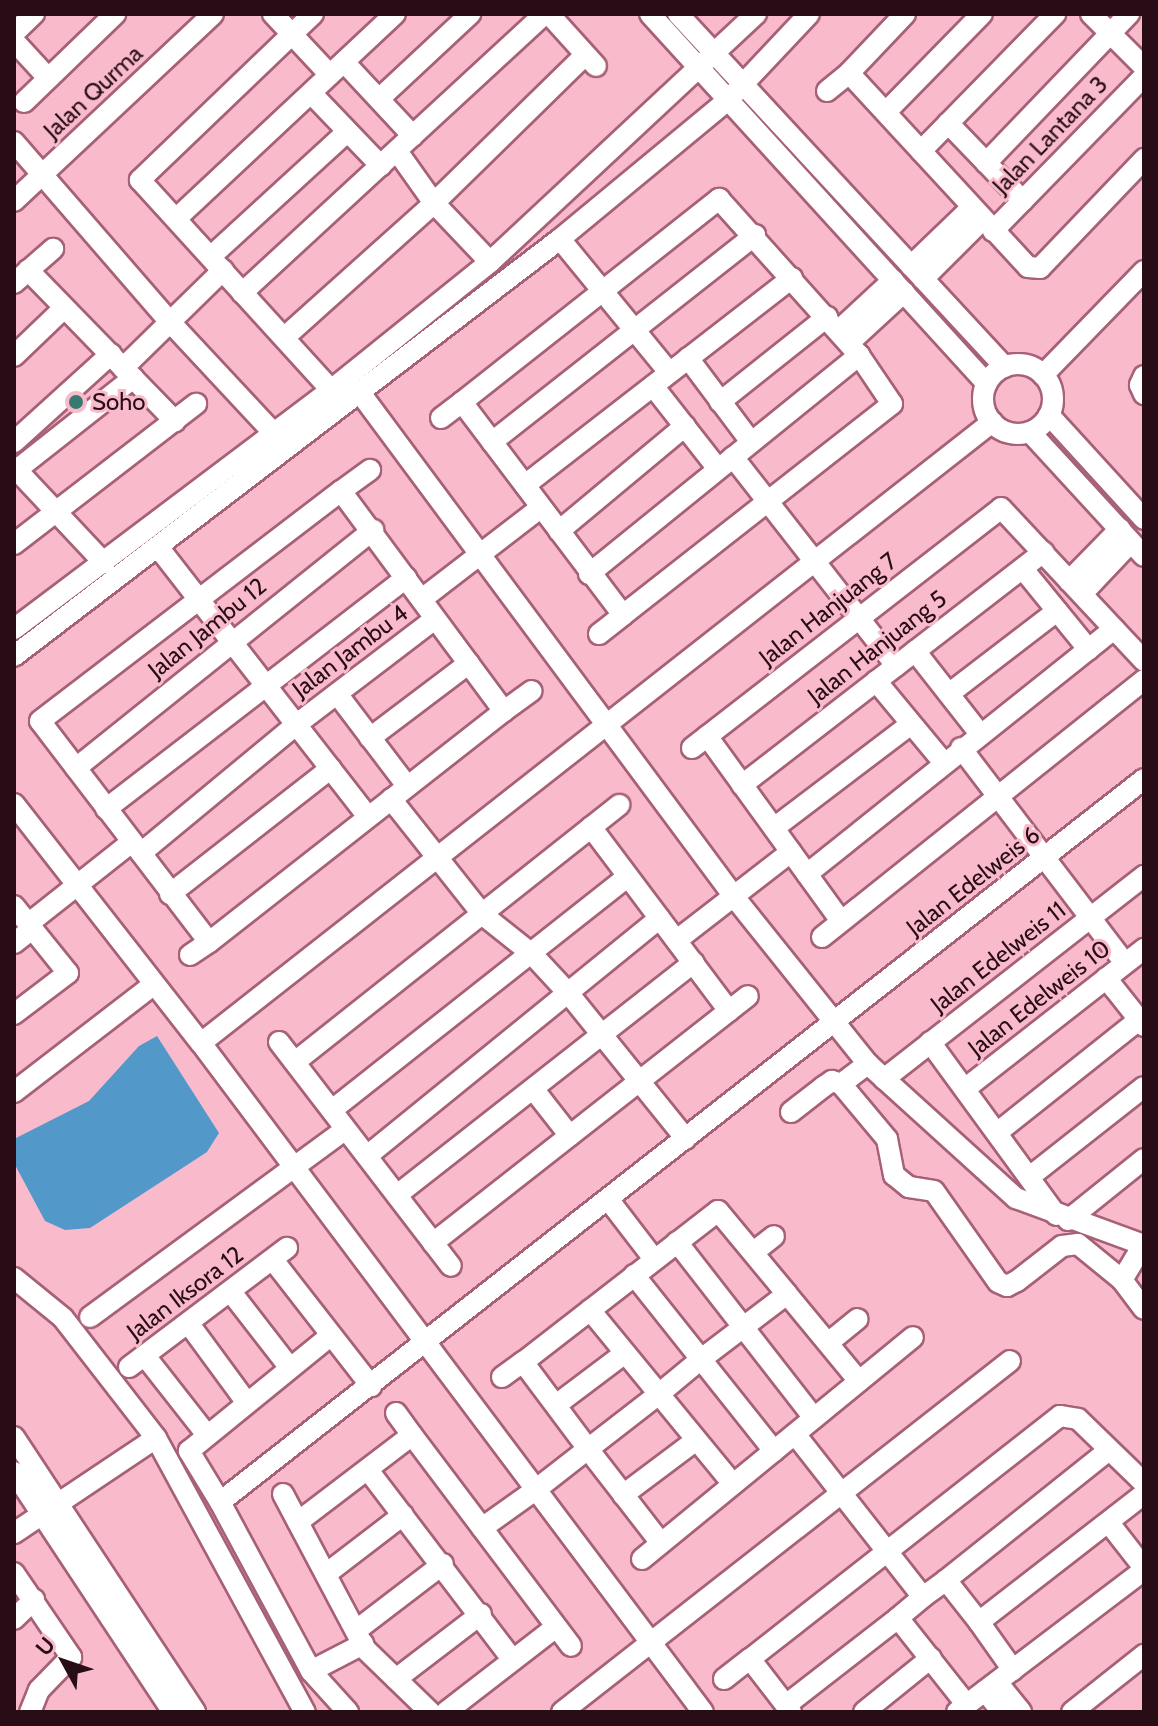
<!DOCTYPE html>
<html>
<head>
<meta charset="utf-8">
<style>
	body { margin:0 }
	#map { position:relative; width:1158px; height:1726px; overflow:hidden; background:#f9bbcc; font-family:Cabin,sans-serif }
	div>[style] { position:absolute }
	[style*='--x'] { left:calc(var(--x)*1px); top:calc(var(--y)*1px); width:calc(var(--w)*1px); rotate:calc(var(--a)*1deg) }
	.water>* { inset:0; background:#5299c9 }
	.roads { filter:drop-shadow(2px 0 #a76176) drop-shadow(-2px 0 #a76176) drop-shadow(0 2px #a76176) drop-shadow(0 -2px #a76176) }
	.minor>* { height:20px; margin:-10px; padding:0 10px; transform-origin:10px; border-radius:10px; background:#fff }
	.minor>.ring { margin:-10px; padding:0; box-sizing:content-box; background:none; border:20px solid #fff; border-radius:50% }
	.dots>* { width:22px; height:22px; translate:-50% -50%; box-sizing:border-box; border:4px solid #f9bbcc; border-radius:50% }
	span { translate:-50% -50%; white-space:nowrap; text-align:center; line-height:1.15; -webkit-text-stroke:6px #f9bbcc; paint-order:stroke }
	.street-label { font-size:24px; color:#280d16 }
	.poi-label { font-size:24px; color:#280d16 }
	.left { translate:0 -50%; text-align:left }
	.frame { position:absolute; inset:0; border:16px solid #280d16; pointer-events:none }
	.north { position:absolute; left:24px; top:1622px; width:80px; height:80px; -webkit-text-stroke:6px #f9bbcc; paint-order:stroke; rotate:310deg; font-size:22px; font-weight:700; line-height:32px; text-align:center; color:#280d16 }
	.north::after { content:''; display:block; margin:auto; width:28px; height:36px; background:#280d16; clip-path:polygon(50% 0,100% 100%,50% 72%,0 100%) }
</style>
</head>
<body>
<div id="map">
	<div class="water">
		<i style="clip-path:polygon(157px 1036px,219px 1133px,207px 1152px,90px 1228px,65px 1230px,45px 1221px,14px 1163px,16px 1138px,89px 1101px,139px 1046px)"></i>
	</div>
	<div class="roads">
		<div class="minor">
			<i style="--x:273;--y:14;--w:83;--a:46.9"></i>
			<i style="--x:313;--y:14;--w:240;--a:136.2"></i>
			<i style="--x:140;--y:180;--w:284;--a:47.7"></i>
			<i style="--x:549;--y:14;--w:70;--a:47.9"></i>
			<i style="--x:650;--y:14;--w:500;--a:47.67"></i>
			<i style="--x:678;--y:14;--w:481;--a:47.2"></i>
			<i style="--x:905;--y:14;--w:81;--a:133.5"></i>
			<i style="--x:849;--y:73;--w:264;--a:47.3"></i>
			<i style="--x:1028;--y:267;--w:12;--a:5"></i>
			<i style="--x:1040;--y:268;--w:151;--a:-46.3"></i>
			<i style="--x:1091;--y:14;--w:75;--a:45"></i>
			<i style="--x:14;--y:33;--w:28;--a:-44"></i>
			<i style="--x:14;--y:41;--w:50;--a:47.4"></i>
			<i style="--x:344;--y:62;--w:101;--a:47"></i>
			<i style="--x:827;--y:91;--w:28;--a:-39"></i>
			<i style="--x:311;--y:93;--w:101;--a:46.2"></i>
			<i style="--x:379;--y:99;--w:125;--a:-43"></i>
			<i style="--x:24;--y:102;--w:127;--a:-44"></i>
			<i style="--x:886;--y:112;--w:137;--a:-45.6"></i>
			<i style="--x:948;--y:123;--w:108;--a:46.1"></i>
			<i style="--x:14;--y:142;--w:240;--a:49.1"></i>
			<i style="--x:171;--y:323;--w:160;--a:47"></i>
			<i style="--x:397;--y:151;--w:64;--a:54.6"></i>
			<i style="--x:434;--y:203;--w:81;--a:46.5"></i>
			<i style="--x:921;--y:151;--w:192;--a:-45.6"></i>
			<i style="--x:986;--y:163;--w:207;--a:-46.2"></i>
			<i style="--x:719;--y:199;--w:210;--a:48.1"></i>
			<i style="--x:859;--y:355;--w:59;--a:56"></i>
			<i style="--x:892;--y:404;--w:342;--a:141.9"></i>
			<i style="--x:623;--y:615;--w:267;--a:-127.1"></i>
			<i style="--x:462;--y:402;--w:328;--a:-38.3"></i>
			<i style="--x:14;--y:201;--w:273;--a:-43.2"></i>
			<i style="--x:178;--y:217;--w:297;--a:-43.1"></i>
			<i style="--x:993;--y:231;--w:216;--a:-45.7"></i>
			<i style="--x:560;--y:239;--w:172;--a:50.7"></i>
			<i style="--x:218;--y:250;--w:175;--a:-42.5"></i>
			<i style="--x:911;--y:266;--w:83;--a:-44"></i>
			<i style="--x:28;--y:270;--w:211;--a:45.8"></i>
			<i style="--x:923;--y:279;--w:83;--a:-45"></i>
			<i style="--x:14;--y:283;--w:52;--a:-41.1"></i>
			<i style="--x:242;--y:293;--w:411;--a:-42.7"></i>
			<i style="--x:838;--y:331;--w:75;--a:-42.8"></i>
			<i style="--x:286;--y:336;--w:199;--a:-41.9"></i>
			<i style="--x:434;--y:203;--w:211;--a:-44.4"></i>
			<i style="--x:849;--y:343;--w:75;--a:-42.8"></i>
			<i style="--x:14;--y:356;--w:69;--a:-43.8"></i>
			<i style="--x:688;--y:358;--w:105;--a:53.1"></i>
			<i class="ring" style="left:983px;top:364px;width:50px;height:50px"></i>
			<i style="--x:123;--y:368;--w:140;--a:-44.4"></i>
			<i style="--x:1043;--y:375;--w:145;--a:-45.8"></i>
			<i style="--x:1144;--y:376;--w:10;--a:114"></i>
			<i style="--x:1140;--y:385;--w:10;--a:66"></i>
			<i style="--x:653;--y:386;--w:105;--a:51.9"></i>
			<i style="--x:361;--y:394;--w:628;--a:53.42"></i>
			<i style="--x:735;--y:898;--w:213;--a:51.3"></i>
			<i style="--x:868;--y:1064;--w:200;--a:42.2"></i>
			<i style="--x:1016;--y:1198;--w:136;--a:20.2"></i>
			<i style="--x:720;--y:402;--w:137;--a:-38.5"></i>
			<i style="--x:1049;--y:415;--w:141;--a:47.6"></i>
			<i style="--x:441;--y:418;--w:26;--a:-37"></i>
			<i style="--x:1030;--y:432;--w:168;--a:47.4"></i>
			<i style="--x:14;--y:442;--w:131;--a:-42.2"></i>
			<i style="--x:492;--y:442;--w:335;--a:-38.2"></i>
			<i style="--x:733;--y:457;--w:265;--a:52"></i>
			<i style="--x:14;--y:467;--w:132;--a:46.8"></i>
			<i style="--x:14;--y:472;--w:152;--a:-38.3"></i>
			<i style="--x:525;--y:485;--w:338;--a:-37.8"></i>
			<i style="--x:341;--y:491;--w:274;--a:53.5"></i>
			<i style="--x:504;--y:711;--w:375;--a:141.9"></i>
			<i style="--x:209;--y:942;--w:278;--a:-127.4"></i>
			<i style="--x:40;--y:721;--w:379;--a:-37.4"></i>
			<i style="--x:341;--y:491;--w:36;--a:-36"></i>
			<i style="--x:559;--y:531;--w:164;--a:-39.8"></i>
			<i style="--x:14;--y:544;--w:230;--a:-37.6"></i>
			<i style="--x:158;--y:547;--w:342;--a:52.1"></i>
			<i style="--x:1023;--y:569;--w:104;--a:50.8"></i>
			<i style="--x:589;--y:574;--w:348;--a:-39"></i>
			<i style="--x:1069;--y:581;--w:73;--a:-45.6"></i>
			<i style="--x:1082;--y:594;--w:71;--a:-46.7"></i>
			<i style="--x:422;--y:599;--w:149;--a:-37.6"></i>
			<i style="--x:14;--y:629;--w:397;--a:-37"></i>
			<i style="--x:331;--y:390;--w:204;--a:-38.8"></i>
			<i style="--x:490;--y:262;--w:364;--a:-43"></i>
			<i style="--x:599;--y:634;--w:31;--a:-38"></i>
			<i style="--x:915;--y:651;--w:105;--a:51.9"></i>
			<i style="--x:14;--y:656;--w:687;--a:-37.37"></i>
			<i style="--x:560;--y:239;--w:218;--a:-39.6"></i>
			<i style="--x:728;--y:100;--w:118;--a:-46.7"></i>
			<i style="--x:876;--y:681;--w:107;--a:50.3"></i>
			<i style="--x:950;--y:693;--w:135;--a:-37.5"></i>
			<i style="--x:338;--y:695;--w:114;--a:52.8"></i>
			<i style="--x:504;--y:711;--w:34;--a:-36"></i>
			<i style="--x:707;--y:736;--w:228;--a:54.1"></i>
			<i style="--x:370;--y:738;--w:124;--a:-37.1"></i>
			<i style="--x:692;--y:748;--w:391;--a:-37.8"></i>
			<i style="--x:1001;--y:508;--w:209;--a:46.9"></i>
			<i style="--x:961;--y:748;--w:270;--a:52.7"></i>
			<i style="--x:76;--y:768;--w:381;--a:-38.7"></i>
			<i style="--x:742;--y:785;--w:381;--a:-37.7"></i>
			<i style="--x:391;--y:799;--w:148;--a:51.6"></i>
			<i style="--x:483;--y:915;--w:63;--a:38.5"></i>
			<i style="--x:532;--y:954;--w:54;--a:47.2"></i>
			<i style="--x:569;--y:994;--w:186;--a:51.1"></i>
			<i style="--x:14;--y:804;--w:303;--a:52"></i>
			<i style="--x:201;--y:1043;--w:1006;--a:-38.13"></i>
			<i style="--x:106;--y:809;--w:379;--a:-37.6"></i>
			<i style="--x:591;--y:827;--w:230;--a:53.1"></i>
			<i style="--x:774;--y:828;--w:172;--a:-37.2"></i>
			<i style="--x:141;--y:853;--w:202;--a:-39.6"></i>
			<i style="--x:297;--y:724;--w:173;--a:-37.3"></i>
			<i style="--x:807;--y:874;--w:393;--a:-38.6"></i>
			<i style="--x:170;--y:894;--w:204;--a:-38"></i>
			<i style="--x:14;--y:906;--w:86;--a:51.1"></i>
			<i style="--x:68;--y:973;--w:68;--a:142.8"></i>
			<i style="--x:28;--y:924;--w:132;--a:-38.3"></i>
			<i style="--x:822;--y:937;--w:412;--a:-38.6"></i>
			<i style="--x:677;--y:940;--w:144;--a:-37.7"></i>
			<i style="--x:14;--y:943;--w:23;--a:-38"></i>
			<i style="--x:190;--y:955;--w:23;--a:-34"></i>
			<i style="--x:1106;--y:978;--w:61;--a:51.6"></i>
			<i style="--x:279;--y:1042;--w:282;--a:52.5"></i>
			<i style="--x:930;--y:1042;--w:214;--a:53.9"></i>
			<i style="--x:201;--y:1043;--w:836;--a:53.12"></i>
			<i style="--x:295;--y:1062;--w:414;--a:-38.4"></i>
			<i style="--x:884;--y:1079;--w:330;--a:-38"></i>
			<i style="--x:841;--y:1084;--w:72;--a:50.1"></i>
			<i style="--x:887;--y:1139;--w:37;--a:79"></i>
			<i style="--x:894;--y:1175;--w:19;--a:39"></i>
			<i style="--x:909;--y:1187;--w:25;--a:9"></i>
			<i style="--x:934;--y:1191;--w:111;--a:54.9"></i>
			<i style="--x:998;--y:1282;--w:10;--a:24"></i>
			<i style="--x:1007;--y:1286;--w:11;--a:-27"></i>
			<i style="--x:1017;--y:1281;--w:57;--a:-37.9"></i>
			<i style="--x:1062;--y:1246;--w:16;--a:-7"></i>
			<i style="--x:1078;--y:1244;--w:57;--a:39.3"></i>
			<i style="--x:1122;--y:1280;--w:36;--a:53"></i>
			<i style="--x:966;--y:1088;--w:226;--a:-38"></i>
			<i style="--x:534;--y:1090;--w:58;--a:52"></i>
			<i style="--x:14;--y:1092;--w:175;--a:-37.6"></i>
			<i style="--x:332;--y:1110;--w:377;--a:-38.3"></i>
			<i style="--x:791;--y:1112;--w:41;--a:-38"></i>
			<i style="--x:823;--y:1087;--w:11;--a:-34"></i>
			<i style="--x:832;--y:1081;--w:9;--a:18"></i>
			<i style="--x:841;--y:1084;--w:34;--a:-37"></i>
			<i style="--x:998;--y:1132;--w:180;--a:-38.5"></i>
			<i style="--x:367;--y:1156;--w:377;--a:-39.1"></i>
			<i style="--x:1032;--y:1175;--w:142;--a:-38.2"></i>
			<i style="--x:397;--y:1195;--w:377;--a:-38.1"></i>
			<i style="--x:608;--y:1199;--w:76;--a:52.5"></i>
			<i style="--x:1068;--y:1220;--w:97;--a:-38.8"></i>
			<i style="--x:677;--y:1242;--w:223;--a:52.1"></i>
			<i style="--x:433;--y:1243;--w:400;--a:-38.1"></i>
			<i style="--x:755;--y:1251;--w:24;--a:-38"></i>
			<i style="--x:273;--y:1260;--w:160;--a:52.1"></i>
			<i style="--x:634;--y:1275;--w:225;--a:51.5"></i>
			<i style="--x:14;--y:1278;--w:63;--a:39.2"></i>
			<i style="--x:63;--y:1318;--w:152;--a:52.2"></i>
			<i style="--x:156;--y:1438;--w:171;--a:146.2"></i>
			<i style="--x:1122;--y:1280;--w:41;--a:-59"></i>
			<i style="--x:231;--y:1292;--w:96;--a:52.2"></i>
			<i style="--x:787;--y:1294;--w:113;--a:50.4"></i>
			<i style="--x:590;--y:1310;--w:225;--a:50.6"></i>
			<i style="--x:90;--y:1317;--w:316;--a:-36.3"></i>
			<i style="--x:189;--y:1324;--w:98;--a:53.7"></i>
			<i style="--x:828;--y:1343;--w:38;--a:-39"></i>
			<i style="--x:145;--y:1356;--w:100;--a:51.9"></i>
			<i style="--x:129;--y:1367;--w:198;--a:-37"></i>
			<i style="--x:502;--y:1377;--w:26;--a:-36"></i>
			<i style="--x:556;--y:1405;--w:86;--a:-37"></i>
			<i style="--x:396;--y:1413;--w:27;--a:54"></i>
			<i style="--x:795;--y:1434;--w:207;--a:51.9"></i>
			<i style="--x:923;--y:1597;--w:29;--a:-36"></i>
			<i style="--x:14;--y:1437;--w:329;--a:56.6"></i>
			<i style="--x:156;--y:1438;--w:312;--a:61.5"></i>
			<i style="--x:1109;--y:1450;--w:208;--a:141.4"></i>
			<i style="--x:946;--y:1580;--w:53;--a:51.8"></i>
			<i style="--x:979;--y:1622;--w:209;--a:-37.8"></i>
			<i style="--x:368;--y:1470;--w:239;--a:52.7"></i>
			<i style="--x:14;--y:1472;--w:288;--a:56.5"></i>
			<i style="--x:283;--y:1494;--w:175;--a:62.1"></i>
			<i style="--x:365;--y:1649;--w:91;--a:44.1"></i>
			<i style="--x:623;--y:1495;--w:90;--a:-36.9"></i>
			<i style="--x:220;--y:1502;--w:60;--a:-121.3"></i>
			<i style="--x:189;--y:1451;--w:182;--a:-39.2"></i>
			<i style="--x:298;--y:1522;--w:143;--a:-37.3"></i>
			<i style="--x:412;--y:1435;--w:264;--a:53"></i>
			<i style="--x:1109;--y:1523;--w:57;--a:52.1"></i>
			<i style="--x:482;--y:1528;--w:64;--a:-35.4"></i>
			<i style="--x:534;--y:1491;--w:68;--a:-37.9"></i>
			<i style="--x:588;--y:1449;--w:90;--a:-37.8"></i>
			<i style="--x:659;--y:1394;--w:53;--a:-39.7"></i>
			<i style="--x:700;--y:1360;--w:109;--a:-37.2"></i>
			<i style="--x:787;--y:1294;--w:108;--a:-129.7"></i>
			<i style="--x:718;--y:1211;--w:247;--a:142.2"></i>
			<i style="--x:523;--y:1362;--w:109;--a:53.2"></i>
			<i style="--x:588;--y:1449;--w:119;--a:52.2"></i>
			<i style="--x:642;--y:1559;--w:350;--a:-39.3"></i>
			<i style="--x:14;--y:1573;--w:102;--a:55.8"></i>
			<i style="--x:71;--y:1657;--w:46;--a:134.1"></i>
			<i style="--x:39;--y:1690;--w:24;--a:112"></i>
			<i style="--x:326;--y:1574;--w:97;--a:-37.5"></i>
			<i style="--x:923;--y:1597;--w:33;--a:140"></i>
			<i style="--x:898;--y:1618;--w:111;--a:51.6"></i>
			<i style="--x:14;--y:1619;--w:28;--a:-44"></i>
			<i style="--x:979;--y:1622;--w:59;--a:54.7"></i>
			<i style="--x:358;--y:1629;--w:107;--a:-37.4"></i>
			<i style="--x:311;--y:1671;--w:59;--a:-27.4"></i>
			<i style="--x:396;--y:1679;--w:107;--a:-37.4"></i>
			<i style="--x:724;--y:1679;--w:33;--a:-38"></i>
			<i style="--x:997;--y:1682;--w:38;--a:51"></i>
			<i style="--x:985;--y:1691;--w:27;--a:51"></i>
			<i style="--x:786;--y:1705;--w:142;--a:-37.8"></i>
			<i style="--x:348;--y:1712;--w:55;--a:-132.1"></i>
			<i style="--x:311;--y:1671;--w:192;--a:-118.3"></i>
			<i style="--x:220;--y:1502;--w:1173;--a:-38.04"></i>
			<i style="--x:446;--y:1712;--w:139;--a:-37.7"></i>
			<i style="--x:562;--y:1712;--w:569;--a:-38.08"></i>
			<i style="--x:791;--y:1712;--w:67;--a:-127.7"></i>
			<i style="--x:750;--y:1659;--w:394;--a:-38.1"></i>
			<i style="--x:1060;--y:1416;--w:18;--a:9"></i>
			<i style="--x:1078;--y:1419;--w:92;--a:44.1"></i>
			<i style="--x:864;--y:1712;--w:86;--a:-38.9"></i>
			<i style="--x:957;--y:1712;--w:235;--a:-37.2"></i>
			<i style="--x:1072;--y:1712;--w:92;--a:-38.4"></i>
		</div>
	</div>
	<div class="dots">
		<i style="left:76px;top:402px;background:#377b70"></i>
	</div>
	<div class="street-label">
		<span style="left:93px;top:92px;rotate:-43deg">Jalan Qurma</span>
		<span style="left:1050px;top:135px;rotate:-46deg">Jalan Lantana 3</span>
		<span style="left:828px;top:609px;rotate:-38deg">Jalan Hanjuang 7</span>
		<span style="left:207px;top:628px;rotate:-39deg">Jalan Jambu 12</span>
		<span style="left:877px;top:647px;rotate:-38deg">Jalan Hanjuang 5</span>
		<span style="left:350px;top:651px;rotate:-37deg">Jalan Jambu 4</span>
		<span style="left:973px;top:881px;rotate:-38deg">Jalan Edelweis 6</span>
		<span style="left:998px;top:957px;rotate:-38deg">Jalan Edelweis 11</span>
		<span style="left:1039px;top:998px;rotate:-38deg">Jalan Edelweis 10</span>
		<span style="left:185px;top:1293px;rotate:-37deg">Jalan Iksora 12</span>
	</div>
	<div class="poi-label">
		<span class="left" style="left:92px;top:402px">Soho</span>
	</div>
	<div class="frame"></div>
	<div class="north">U</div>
</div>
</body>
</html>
